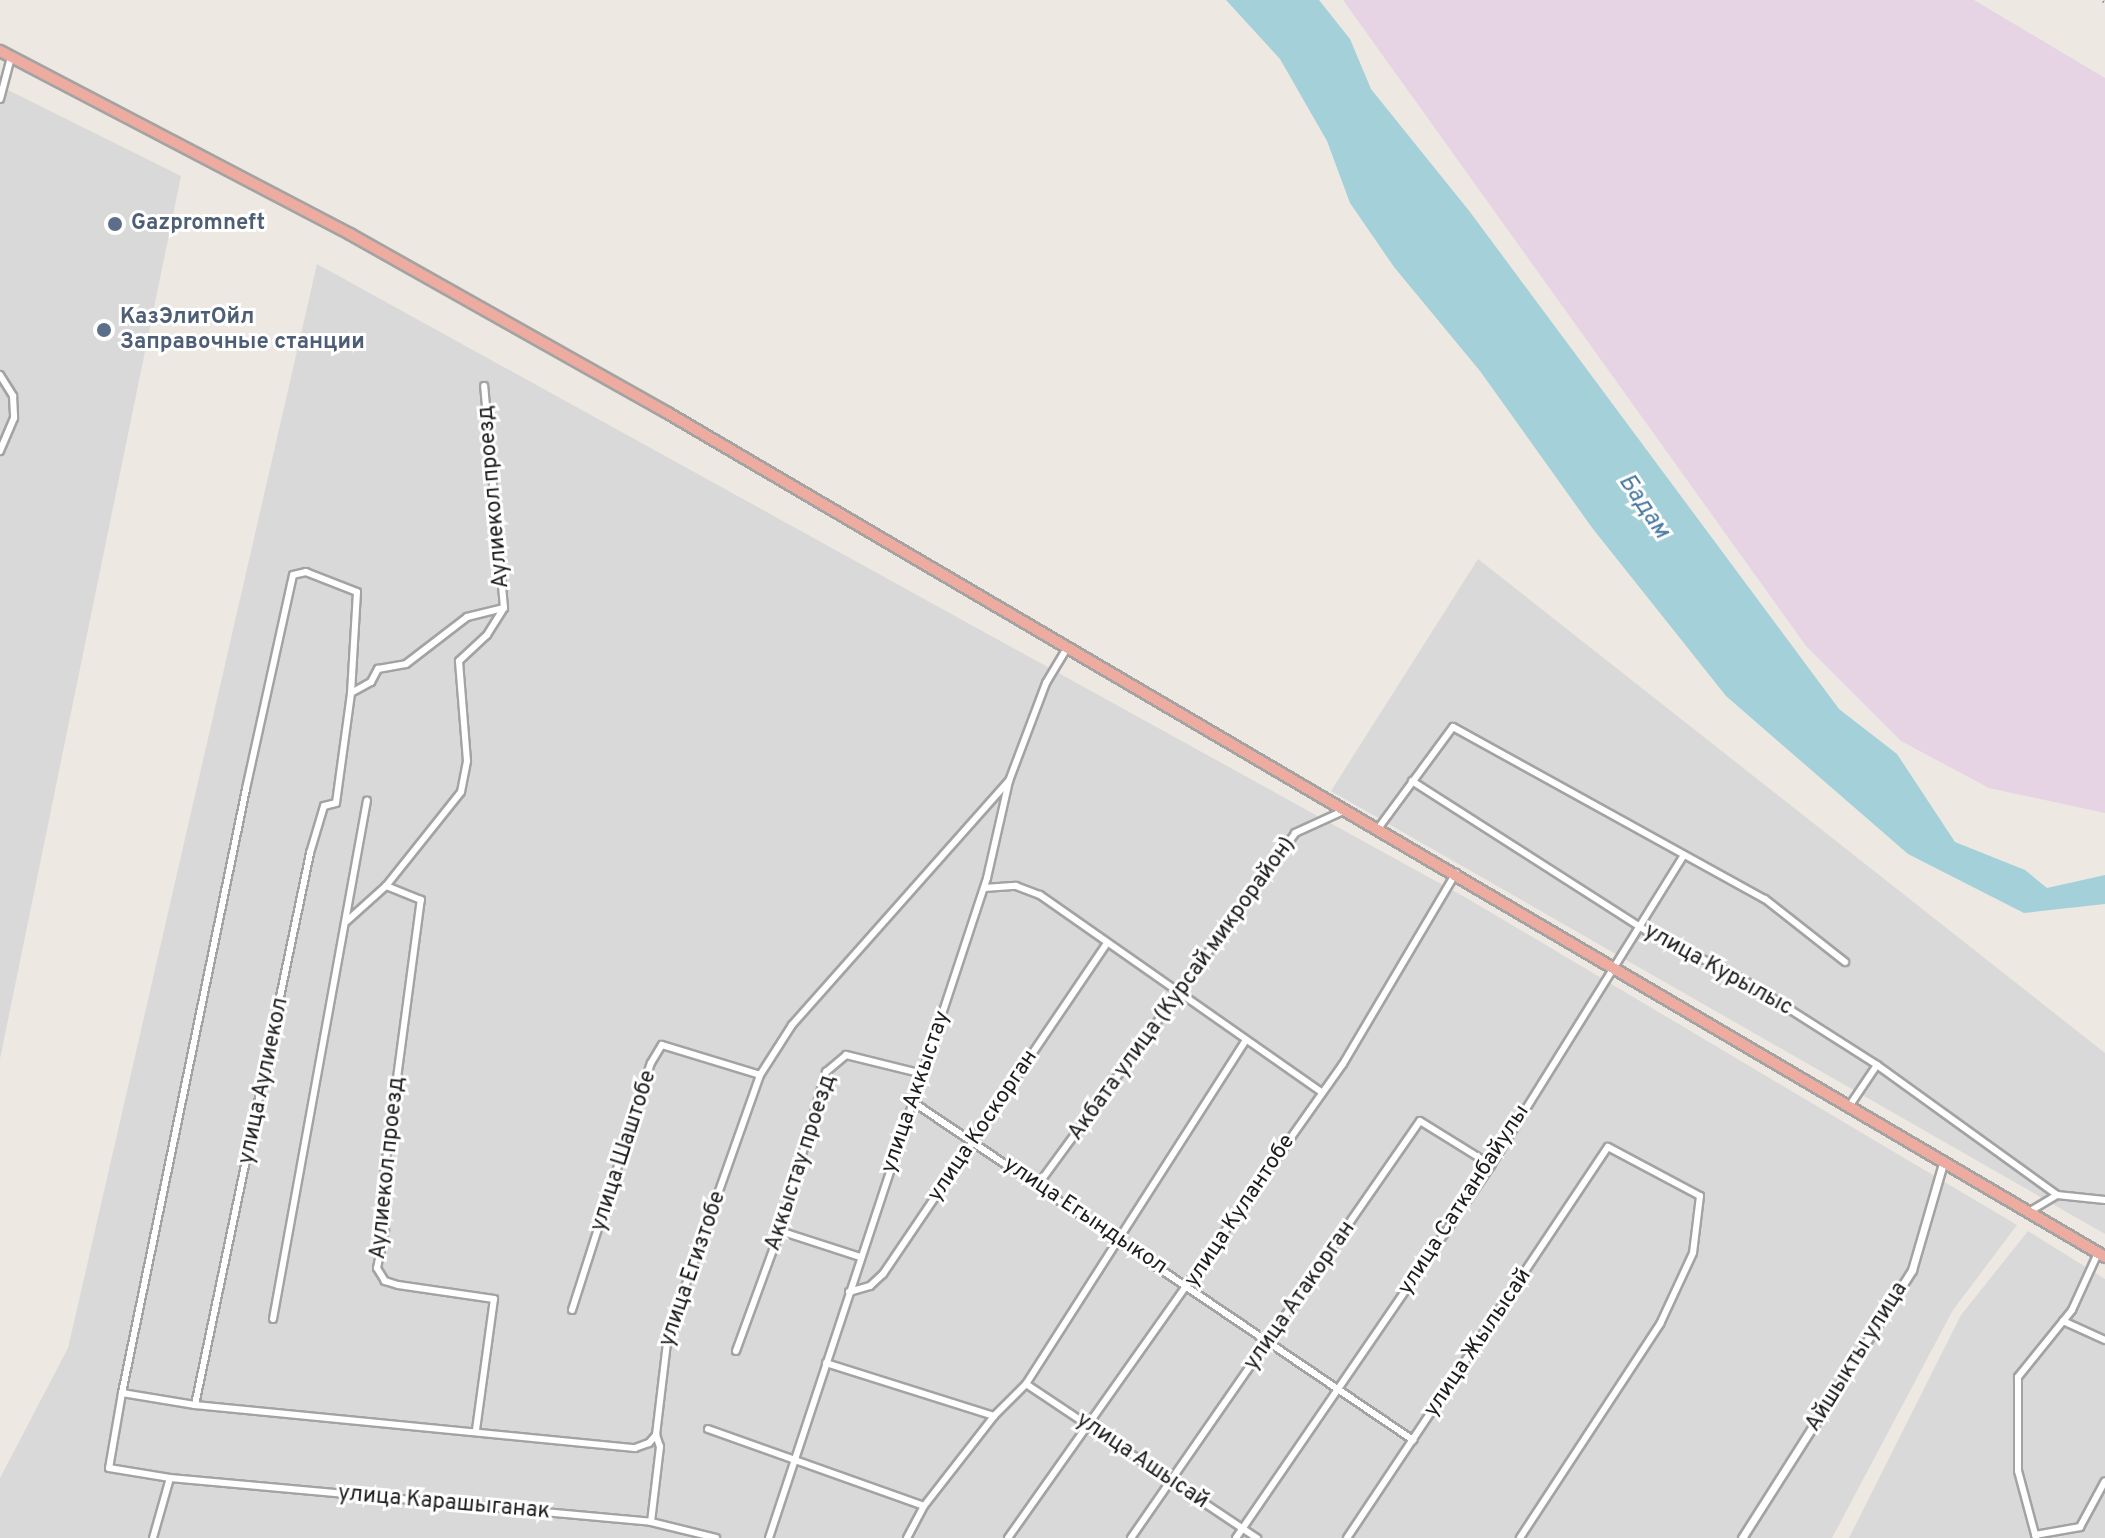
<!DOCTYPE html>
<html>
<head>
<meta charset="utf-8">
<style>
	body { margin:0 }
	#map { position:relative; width:2105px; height:1538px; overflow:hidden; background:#ede9e2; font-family:Overpass,sans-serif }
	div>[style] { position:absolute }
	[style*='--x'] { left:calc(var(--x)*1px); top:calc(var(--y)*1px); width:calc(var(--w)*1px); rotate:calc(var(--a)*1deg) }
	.residential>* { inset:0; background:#dad9d9 }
	.industrial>* { inset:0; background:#e6d4e4 }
	.water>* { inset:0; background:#a4d0d9 }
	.roads { filter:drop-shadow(2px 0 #a3a3a3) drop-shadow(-2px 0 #a3a3a3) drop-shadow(0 2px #a3a3a3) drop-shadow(0 -2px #a3a3a3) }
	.minor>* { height:6px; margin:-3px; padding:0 3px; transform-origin:3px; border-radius:3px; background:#fff }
	.tertiary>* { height:7px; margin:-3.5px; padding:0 3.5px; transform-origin:3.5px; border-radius:3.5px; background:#fff }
	.trunk>* { height:10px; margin:-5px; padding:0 5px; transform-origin:5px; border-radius:5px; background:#edac9f }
	.rail>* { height:5px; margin-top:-2.5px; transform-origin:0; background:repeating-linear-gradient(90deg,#fff 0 6px,#6a6a6a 0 12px); box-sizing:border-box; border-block:2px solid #6a6a6a }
	.dots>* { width:22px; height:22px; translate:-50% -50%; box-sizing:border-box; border:4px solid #fff; border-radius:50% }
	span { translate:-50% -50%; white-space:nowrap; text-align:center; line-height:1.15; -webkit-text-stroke:6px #fff; paint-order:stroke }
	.service-label { font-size:22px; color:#4e5e75; font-weight:700 }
	.left { translate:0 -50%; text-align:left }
	.street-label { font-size:22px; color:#1c1c1c }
	.water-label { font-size:24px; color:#4a7aa0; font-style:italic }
</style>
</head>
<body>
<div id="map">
	<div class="residential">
		<i style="clip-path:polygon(0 86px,181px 176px,0 1059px)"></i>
		<i style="clip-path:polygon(317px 264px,1470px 900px,2017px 1225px,1953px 1310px,1832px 1538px,0 1538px,0 1478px,68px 1348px)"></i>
		<i style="clip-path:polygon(1478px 559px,2105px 1053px,2105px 1234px,1331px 791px)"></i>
		<i style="clip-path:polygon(2028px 1231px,2105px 1279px,2105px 1538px,1849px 1538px,1961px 1315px)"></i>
	</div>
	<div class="industrial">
		<i style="clip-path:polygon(1343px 0,1974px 0,2105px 78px,2105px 813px,1989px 788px,1901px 741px,1806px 646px)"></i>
	</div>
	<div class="water">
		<i style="clip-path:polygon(1226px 0,1319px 0,1350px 39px,1371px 89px,1470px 212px,1839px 709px,1897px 754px,1955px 842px,2025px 870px,2047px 888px,2105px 875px,2105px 904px,2024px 913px,1908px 854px,1726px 696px,1593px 529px,1480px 371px,1394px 267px,1350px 203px,1327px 141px,1280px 59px)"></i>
	</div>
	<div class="roads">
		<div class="minor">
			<i style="--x:0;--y:99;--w:43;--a:-75.3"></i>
			<i style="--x:0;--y:375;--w:25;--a:58"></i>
			<i style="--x:13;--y:396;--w:22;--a:87"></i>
			<i style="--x:14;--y:418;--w:36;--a:113"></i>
			<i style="--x:351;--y:693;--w:23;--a:-29"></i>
			<i style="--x:371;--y:682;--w:15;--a:-62"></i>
			<i style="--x:378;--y:669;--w:28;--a:-10"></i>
			<i style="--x:406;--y:664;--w:77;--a:-37.6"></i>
			<i style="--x:467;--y:617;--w:38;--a:-14"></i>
			<i style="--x:1412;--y:781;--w:279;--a:32.6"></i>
			<i style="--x:1647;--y:931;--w:106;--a:26.8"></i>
			<i style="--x:1742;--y:979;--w:160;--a:32.5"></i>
			<i style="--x:1877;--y:1065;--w:222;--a:35.8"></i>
			<i style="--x:1377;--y:830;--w:128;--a:-53.6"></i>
			<i style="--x:1453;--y:727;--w:356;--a:28.9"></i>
			<i style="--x:1765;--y:899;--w:102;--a:38.2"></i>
			<i style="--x:984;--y:888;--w:32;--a:-4"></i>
			<i style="--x:1016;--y:886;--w:26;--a:21"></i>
			<i style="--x:1040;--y:895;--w:342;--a:35"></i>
			<i style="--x:347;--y:921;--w:52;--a:-41.9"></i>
			<i style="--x:913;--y:1102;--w:604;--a:34.06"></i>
			<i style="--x:1848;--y:1108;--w:52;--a:-56"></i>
			<i style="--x:1037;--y:1186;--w:437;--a:-53.8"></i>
			<i style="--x:1295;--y:833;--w:53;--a:-24.6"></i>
			<i style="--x:2027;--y:1213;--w:35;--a:-31"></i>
			<i style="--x:2057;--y:1195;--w:48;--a:5.9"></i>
			<i style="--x:780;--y:1231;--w:84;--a:18"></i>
			<i style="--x:849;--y:1292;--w:22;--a:-16"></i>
			<i style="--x:870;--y:1286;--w:18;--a:-43"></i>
			<i style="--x:883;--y:1274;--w:397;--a:-55.9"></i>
			<i style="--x:572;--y:1310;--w:259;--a:-72.3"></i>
			<i style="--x:651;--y:1063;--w:21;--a:-59"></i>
			<i style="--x:662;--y:1045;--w:102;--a:17"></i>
			<i style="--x:273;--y:1319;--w:527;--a:-79.73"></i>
			<i style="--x:2063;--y:1321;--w:46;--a:24.3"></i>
			<i style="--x:736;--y:1351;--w:128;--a:-69.9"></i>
			<i style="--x:780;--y:1231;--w:166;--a:-73.9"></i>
			<i style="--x:826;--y:1072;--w:26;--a:-40"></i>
			<i style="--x:846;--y:1055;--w:79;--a:13.9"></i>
			<i style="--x:826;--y:1363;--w:176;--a:17.5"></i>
			<i style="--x:1026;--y:1384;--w:278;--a:33.7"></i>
			<i style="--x:122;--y:1393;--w:74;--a:9.3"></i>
			<i style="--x:195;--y:1405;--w:564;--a:-78.23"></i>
			<i style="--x:310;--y:853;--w:49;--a:-73.4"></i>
			<i style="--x:324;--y:806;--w:12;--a:-14"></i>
			<i style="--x:336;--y:803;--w:111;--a:-82.2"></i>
			<i style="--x:351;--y:693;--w:101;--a:-86.6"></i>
			<i style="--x:357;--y:592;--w:55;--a:-158.6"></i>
			<i style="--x:306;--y:572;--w:13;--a:167"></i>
			<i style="--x:293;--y:575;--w:219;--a:102.4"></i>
			<i style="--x:246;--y:789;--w:617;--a:101.6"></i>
			<i style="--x:122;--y:1393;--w:76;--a:99.8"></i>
			<i style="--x:109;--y:1468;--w:62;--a:9.3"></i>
			<i style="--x:170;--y:1478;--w:483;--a:5.2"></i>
			<i style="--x:651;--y:1522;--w:67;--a:13.8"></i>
			<i style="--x:195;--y:1405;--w:442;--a:5.6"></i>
			<i style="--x:635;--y:1448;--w:15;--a:-20"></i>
			<i style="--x:649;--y:1443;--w:11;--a:-49"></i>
			<i style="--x:656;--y:1435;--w:101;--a:-83.2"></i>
			<i style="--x:668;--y:1335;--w:276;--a:-70.5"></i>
			<i style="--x:760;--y:1075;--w:59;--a:-57.4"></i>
			<i style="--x:792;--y:1025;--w:327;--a:-48.4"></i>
			<i style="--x:708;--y:1429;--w:229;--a:19.6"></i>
			<i style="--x:476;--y:1430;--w:132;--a:-82.2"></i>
			<i style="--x:494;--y:1299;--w:97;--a:-171.7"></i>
			<i style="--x:398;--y:1285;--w:14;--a:-163"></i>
			<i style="--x:385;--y:1281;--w:15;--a:-122"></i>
			<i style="--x:377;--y:1268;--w:40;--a:-78"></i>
			<i style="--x:385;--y:1229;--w:31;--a:-97"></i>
			<i style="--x:381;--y:1198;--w:301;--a:-82.4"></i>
			<i style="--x:421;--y:900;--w:38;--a:-158"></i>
			<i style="--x:386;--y:886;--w:120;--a:-51.4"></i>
			<i style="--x:461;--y:792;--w:32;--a:-79"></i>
			<i style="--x:467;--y:761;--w:100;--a:-94.6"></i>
			<i style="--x:459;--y:661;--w:38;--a:-43"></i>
			<i style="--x:487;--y:635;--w:32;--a:-58"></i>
			<i style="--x:504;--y:608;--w:223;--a:-95.1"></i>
			<i style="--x:651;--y:1522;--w:76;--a:-83.2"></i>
			<i style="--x:660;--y:1447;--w:13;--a:-108"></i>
			<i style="--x:2035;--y:1535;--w:46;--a:-10.1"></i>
			<i style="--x:2080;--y:1527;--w:52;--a:-61.5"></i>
			<i style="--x:153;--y:1538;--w:62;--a:-74.2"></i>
			<i style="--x:769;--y:1538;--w:695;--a:-71.72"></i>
			<i style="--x:987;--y:878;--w:99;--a:-77.2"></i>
			<i style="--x:1009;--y:781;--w:105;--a:-69.3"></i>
			<i style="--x:1046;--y:683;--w:41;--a:-59"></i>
			<i style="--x:907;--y:1538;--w:36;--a:-62"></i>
			<i style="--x:924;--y:1506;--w:114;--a:-52.1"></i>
			<i style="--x:994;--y:1416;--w:45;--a:-45"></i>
			<i style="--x:1026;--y:1384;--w:406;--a:-57.4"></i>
			<i style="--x:1008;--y:1538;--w:580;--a:-54.75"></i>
			<i style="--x:1343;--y:1064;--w:222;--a:-59.4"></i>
			<i style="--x:1131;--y:1538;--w:507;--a:-55.28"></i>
			<i style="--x:1420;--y:1121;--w:84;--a:31.8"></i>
			<i style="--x:1236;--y:1538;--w:452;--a:-55.6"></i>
			<i style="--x:1491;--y:1165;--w:363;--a:-58.1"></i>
			<i style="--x:1347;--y:1538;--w:470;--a:-56.3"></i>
			<i style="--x:1608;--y:1147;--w:104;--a:28"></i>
			<i style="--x:1700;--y:1196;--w:57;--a:97"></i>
			<i style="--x:1693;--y:1253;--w:78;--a:114.9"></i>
			<i style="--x:1660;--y:1324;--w:256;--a:123.2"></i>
			<i style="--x:2036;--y:1538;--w:69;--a:-105"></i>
			<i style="--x:2018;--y:1471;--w:94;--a:-90"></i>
			<i style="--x:2018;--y:1377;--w:86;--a:-51.1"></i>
			<i style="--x:2072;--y:1310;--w:63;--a:-65.5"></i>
		</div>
		<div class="tertiary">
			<i style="--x:1742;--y:1538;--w:317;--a:-57.6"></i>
			<i style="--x:1912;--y:1270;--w:111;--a:-73.8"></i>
		</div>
		<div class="trunk">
			<i style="--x:0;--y:51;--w:395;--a:27.6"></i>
			<i style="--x:350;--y:234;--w:363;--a:29.4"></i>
			<i style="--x:666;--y:412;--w:1669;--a:30.42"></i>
		</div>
	</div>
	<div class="rail">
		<i style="--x:2104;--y:0;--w:1;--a:45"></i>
	</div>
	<div class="dots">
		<i style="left:115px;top:224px;background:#5c6f8a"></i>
		<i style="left:104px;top:330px;background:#5c6f8a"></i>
	</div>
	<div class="service-label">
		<span class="left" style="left:131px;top:224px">Gazpromneft</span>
		<span class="left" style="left:120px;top:330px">КазЭлитОйл<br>Заправочные станции</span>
	</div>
	<div class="street-label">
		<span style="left:494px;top:497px;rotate:-95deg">Аулиекол проезд</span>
		<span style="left:1718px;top:970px;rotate:29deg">улица Курылыс</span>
		<span style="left:1182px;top:989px;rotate:-54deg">Акбата улица (Курсай микрорайон)</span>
		<span style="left:264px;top:1081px;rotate:-78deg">улица Аулиекол</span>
		<span style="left:916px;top:1092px;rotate:-71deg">улица Аккыстау</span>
		<span style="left:983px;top:1126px;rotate:-56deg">улица Коскорган</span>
		<span style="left:624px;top:1151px;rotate:-72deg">улица Шаштобе</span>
		<span style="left:801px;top:1163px;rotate:-72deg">Аккыстау проезд</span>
		<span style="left:388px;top:1168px;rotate:-84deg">Аулиекол проезд</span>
		<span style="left:1464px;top:1200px;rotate:-57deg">улица Сатканбайулы</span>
		<span style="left:1240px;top:1211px;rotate:-56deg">улица Кулантобе</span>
		<span style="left:1085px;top:1216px;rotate:34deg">улица Егындыкол</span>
		<span style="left:693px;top:1269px;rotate:-71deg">улица Егизтобе</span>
		<span style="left:1300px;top:1296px;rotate:-55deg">улица Атакорган</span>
		<span style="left:1478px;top:1343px;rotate:-56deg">улица Жылысай</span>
		<span style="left:1857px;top:1357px;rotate:-58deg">Айшыкты улица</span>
		<span style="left:1142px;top:1461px;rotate:34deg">улица Ашысай</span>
		<span style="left:444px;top:1503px;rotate:5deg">улица Карашыганак</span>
	</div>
	<div class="water-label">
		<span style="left:1643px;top:507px;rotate:56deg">Бадам</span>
	</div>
</div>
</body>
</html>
